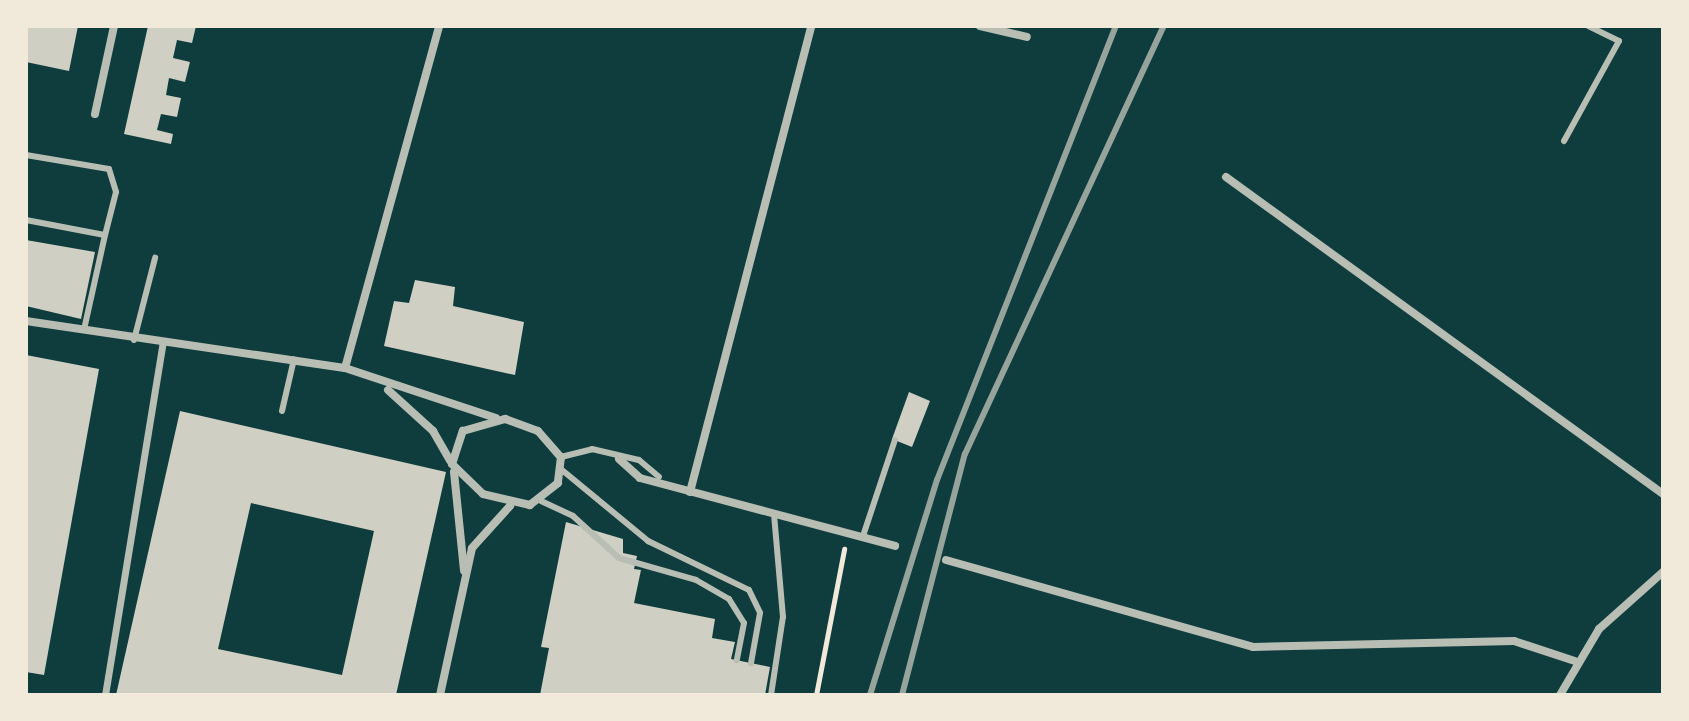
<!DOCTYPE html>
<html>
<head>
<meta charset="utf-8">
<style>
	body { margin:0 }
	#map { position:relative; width:1689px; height:721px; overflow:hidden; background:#0f3d3e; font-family:"Roboto Serif",serif }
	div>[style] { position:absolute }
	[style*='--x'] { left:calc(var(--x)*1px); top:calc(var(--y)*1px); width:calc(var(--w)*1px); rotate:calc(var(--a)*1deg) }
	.building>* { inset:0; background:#cfcfc3 }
	.path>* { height:5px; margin:-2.5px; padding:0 2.5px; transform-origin:2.5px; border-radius:2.5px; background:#f1e9da }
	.service>* { height:6px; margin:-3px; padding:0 3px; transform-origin:3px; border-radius:3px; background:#b8beb3 }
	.pedestrian>* { height:7px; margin:-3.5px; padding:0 3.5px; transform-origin:3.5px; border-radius:3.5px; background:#b8beb3 }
	.minor>* { height:8px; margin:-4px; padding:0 4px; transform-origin:4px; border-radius:4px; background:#b8beb3 }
	.rail>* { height:6px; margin:-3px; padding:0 3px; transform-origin:3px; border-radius:3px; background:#97a49c }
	span { translate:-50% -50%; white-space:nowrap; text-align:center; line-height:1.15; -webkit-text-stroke:6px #f1e9da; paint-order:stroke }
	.frame { position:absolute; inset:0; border:28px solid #f1e9da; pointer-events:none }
</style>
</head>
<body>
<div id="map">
	<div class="building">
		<i style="clip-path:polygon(26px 26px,78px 26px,69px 71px,26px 62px)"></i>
		<i style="clip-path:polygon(148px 26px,196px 26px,192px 43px,177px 40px,173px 58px,190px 62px,185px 82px,169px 78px,166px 95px,181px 98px,177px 117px,161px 114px,157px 130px,173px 134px,171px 144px,124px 134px)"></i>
		<i style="clip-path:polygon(26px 240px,95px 252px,81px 319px,26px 306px)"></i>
		<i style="clip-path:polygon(415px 280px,455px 287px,453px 306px,524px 322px,515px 375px,384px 346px,394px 301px,409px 303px)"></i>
		<i style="clip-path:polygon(26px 355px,99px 369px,44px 675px,26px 672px)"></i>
		<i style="clip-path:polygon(909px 392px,930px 401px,912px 447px,892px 439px)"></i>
		<i style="clip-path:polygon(evenodd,180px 411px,446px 472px,396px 695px,116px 695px,180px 411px,251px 503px,374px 531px,342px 675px,218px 649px,251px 503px)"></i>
		<i style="clip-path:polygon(566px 522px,623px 539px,623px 553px,637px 556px,634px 569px,641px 570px,634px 603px,715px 619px,712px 638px,735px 642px,731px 659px,770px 667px,765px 695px,540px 695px,549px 648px,541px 647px)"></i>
	</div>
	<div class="path">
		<i style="--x:816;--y:695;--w:149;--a:-79.1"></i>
	</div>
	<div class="service">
		<i style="--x:1564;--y:141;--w:114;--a:-61.2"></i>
		<i style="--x:1619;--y:41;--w:34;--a:-154"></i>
		<i style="--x:26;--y:155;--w:84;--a:9.6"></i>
		<i style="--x:109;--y:169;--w:24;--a:73"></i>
		<i style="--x:116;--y:192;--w:44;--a:104.3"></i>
		<i style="--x:26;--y:220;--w:80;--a:10.8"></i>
		<i style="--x:105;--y:235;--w:97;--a:102.5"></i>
		<i style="--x:134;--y:340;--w:85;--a:-75.6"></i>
		<i style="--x:282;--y:411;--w:53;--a:-77"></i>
		<i style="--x:561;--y:457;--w:32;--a:-14"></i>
		<i style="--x:592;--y:449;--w:48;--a:13.2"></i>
		<i style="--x:639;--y:460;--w:26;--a:40"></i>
		<i style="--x:562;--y:470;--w:112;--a:39.5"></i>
		<i style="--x:648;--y:541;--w:112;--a:25.9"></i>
		<i style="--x:749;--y:590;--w:25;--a:64"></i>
		<i style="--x:760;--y:613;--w:51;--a:100.2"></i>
		<i style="--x:541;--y:501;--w:35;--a:25"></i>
		<i style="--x:573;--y:516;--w:62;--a:42.4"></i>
		<i style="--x:619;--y:558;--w:80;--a:15.9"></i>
		<i style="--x:696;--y:580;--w:38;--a:30"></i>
		<i style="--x:729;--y:599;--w:28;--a:58"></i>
		<i style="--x:744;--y:623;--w:38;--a:101"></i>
		<i style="--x:863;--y:536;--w:101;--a:-71.6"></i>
		<i style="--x:771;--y:695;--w:79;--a:-81.3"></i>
		<i style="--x:783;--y:617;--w:103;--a:-95"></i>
	</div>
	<div class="pedestrian">
		<i style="--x:105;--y:695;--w:358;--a:-80.7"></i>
	</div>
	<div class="minor">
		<i style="--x:980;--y:26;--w:48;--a:13.2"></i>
		<i style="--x:95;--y:114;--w:90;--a:-77.8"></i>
		<i style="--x:1226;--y:177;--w:540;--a:35.96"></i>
		<i style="--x:26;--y:321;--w:322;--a:8.4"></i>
		<i style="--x:345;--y:368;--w:159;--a:18.3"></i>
		<i style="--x:345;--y:368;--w:355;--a:-74.6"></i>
		<i style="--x:388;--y:390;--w:61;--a:42.3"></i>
		<i style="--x:433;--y:431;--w:34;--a:60"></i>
		<i style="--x:505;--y:419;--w:35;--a:20"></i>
		<i style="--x:538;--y:431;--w:35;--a:49"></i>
		<i style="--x:561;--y:457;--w:26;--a:97"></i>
		<i style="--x:558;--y:483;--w:36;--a:142"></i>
		<i style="--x:530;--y:505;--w:48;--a:-166.8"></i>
		<i style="--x:483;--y:494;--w:43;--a:-135.9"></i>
		<i style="--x:452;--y:464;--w:35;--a:-72"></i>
		<i style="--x:463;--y:431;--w:44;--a:-15.9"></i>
		<i style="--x:619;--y:459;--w:28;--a:42"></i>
		<i style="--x:640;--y:478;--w:264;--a:14.9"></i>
		<i style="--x:454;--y:472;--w:99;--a:84.2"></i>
		<i style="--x:690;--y:492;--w:481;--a:-75.4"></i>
		<i style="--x:946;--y:560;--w:319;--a:15.8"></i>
		<i style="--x:1253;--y:647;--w:261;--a:-1.3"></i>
		<i style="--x:1514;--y:641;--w:64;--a:18.2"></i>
		<i style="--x:440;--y:695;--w:150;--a:-77.7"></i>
		<i style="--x:472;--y:548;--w:57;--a:-47.9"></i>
		<i style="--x:1560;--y:695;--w:77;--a:-59.4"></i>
		<i style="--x:1599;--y:629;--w:86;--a:-41.7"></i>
	</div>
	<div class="rail">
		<i style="--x:870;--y:695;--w:225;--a:-72.7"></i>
		<i style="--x:937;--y:480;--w:488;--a:-68.5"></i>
		<i style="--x:902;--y:695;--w:249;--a:-75.4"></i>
		<i style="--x:965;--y:454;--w:472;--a:-65.1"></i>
	</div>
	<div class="frame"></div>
</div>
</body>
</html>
